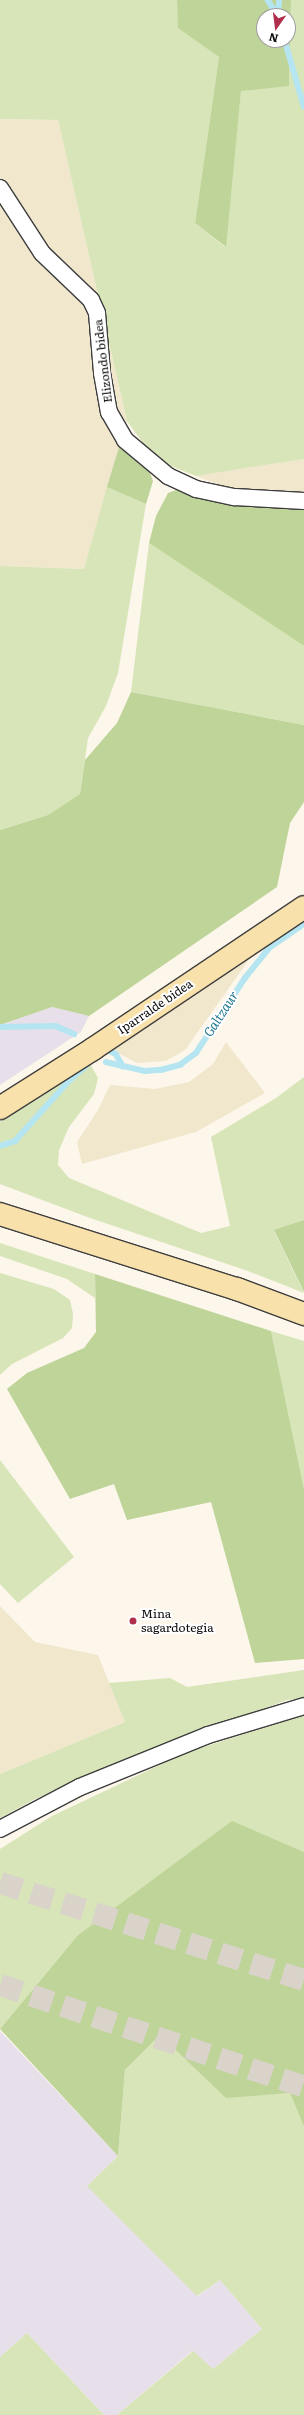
<!DOCTYPE html>
<html>
<head>
<meta charset="utf-8">
<style>
	body { margin:0 }
	#map { position:relative; width:304px; height:2415px; overflow:hidden; background:#fdf6eb; font-family:Literata,serif }
	div>[style] { position:absolute }
	[style*='--x'] { left:calc(var(--x)*1px); top:calc(var(--y)*1px); width:calc(var(--w)*1px); rotate:calc(var(--a)*1deg) }
	.industrial>* { inset:0; background:#e7e0ea }
	.farmland>* { inset:0; background:#f1e7cd }
	.green>* { inset:0; background:#d7e5b8 }
	.forest>* { inset:0; background:#bed498 }
	.stream>* { height:5.5px; margin:-2.75px; padding:0 2.75px; transform-origin:2.75px; border-radius:2.75px; background:#b4e5f1 }
	.highway-tunnel>* { height:22px; margin-top:-11px; transform-origin:0; background:repeating-linear-gradient(90deg,#d9d3c9 0 22px,transparent 0 33px) }
	.roads { filter:drop-shadow(1px 0 #3e3e3e) drop-shadow(-1px 0 #3e3e3e) drop-shadow(0 1px #3e3e3e) drop-shadow(0 -1px #3e3e3e) }
	.street>* { height:16px; margin:-8px; padding:0 8px; transform-origin:8px; border-radius:8px; background:#fff }
	.secondary>* { height:22px; margin:-11px; padding:0 11px; transform-origin:11px; border-radius:11px; background:#f9e1ab }
	.dots>* { width:11px; height:11px; translate:-50% -50%; box-sizing:border-box; border:2px solid #fff; border-radius:50% }
	span { translate:-50% -50%; white-space:nowrap; text-align:center; line-height:1.15; -webkit-text-stroke:4px #fff; paint-order:stroke }
	.street-label { font-size:12px; color:#0b0b0b }
	.poi-label { font-size:12px; color:#0b0b0b }
	.left { translate:0 -50%; text-align:left }
	.water-label { font-size:13px; color:#1f7692; font-style:italic }
	.north { position:absolute; left:256px; top:8px; width:40px; height:40px; box-sizing:border-box; background:#fff; border:1px solid #9d9d9d; border-radius:50%; rotate:194deg; font-size:11px; font-weight:700; line-height:16px; text-align:center; color:#0b0b0b }
	.north::after { content:''; display:block; margin:auto; width:14px; height:18px; background:#b02f4d; clip-path:polygon(50% 0,100% 100%,50% 72%,0 100%) }
</style>
</head>
<body>
<div id="map">
	<div class="industrial">
		<i style="clip-path:polygon(52px 1007px,89px 1016px,81px 1032px,0 1085px,0 1025px)"></i>
		<i style="clip-path:polygon(0 2031px,118px 2156px,88px 2185px,198px 2296px,220px 2280px,262px 2329px,213px 2369px,192px 2351px,117px 2415px,104px 2415px,27px 2333px,0 2357px)"></i>
	</div>
	<div class="farmland">
		<i style="clip-path:polygon(0 119px,58px 120px,127px 421px,84px 569px,0 566px)"></i>
		<i style="clip-path:polygon(304px 459px,304px 493px,227px 488px,196px 476px)"></i>
		<i style="clip-path:polygon(253px 954px,185px 1050px,166px 1061px,137px 1063px,110px 1049px)"></i>
		<i style="clip-path:polygon(226px 1042px,265px 1093px,196px 1132px,82px 1164px,77px 1142px,98px 1110px,110px 1085px,155px 1089px,189px 1082px,213px 1064px)"></i>
		<i style="clip-path:polygon(0 1606px,35px 1642px,98px 1655px,125px 1722px,0 1774px)"></i>
	</div>
	<div class="green">
		<i style="clip-path:polygon(0 0,177px 0,179px 28px,219px 57px,195px 223px,225px 247px,241px 90px,289px 86px,291px 0,304px 0,304px 459px,196px 476px,171px 466px,148px 450px,127px 421px,58px 120px,0 119px)"></i>
		<i style="clip-path:polygon(107px 487px,146px 504px,118px 673px,106px 706px,88px 738px,80px 794px,48px 815px,0 830px,0 566px,84px 569px)"></i>
		<i style="clip-path:polygon(149px 543px,304px 646px,304px 725px,131px 692px)"></i>
		<i style="clip-path:polygon(90px 1064px,98px 1078px,94px 1094px,69px 1127px,59px 1150px,58px 1165px,69px 1178px,201px 1233px,230px 1226px,211px 1137px,276px 1098px,304px 1077px,304px 1220px,274px 1231px,304px 1293px,248px 1271px,90px 1218px,0 1184px,0 1122px)"></i>
		<i style="clip-path:polygon(0 1243px,95px 1274px,95px 1298px,67px 1279px,0 1256px)"></i>
		<i style="clip-path:polygon(0 1273px,54px 1289px,70px 1300px,73px 1314px,72px 1328px,63px 1338px,12px 1364px,0 1375px)"></i>
		<i style="clip-path:polygon(271px 1331px,304px 1341px,304px 1489px)"></i>
		<i style="clip-path:polygon(0 1460px,74px 1557px,18px 1603px,0 1584px)"></i>
		<i style="clip-path:polygon(304px 1670px,304px 1698px,287px 1700px,187px 1737px,35px 1799px,0 1818px,0 1774px,125px 1722px,109px 1683px,170px 1678px,187px 1687px)"></i>
		<i style="clip-path:polygon(304px 1715px,304px 1852px,232px 1822px,78px 1935px,0 2029px,0 1849px,52px 1816px,185px 1753px)"></i>
		<i style="clip-path:polygon(160px 2035px,226px 2097px,290px 2093px,304px 2127px,304px 2415px,117px 2415px,193px 2351px,213px 2369px,262px 2329px,220px 2280px,197px 2296px,87px 2186px,118px 2156px,125px 2070px)"></i>
		<i style="clip-path:polygon(27px 2333px,104px 2415px,0 2415px,0 2357px)"></i>
	</div>
	<div class="forest">
		<i style="clip-path:polygon(evenodd,177px 0,291px 0,289px 86px,241px 91px,226px 247px,195px 223px,219px 57px,178px 28px,177px 0,264px 16px,288px 16px,288px 40px,264px 40px,264px 16px)"></i>
		<i style="clip-path:polygon(119px 447px,150px 473px,153px 481px,146px 504px,107px 487px)"></i>
		<i style="clip-path:polygon(179px 489px,304px 507px,304px 646px,149px 543px,156px 516px,168px 493px)"></i>
		<i style="clip-path:polygon(131px 692px,304px 725px,304px 802px,290px 823px,277px 887px,89px 1016px,52px 1007px,0 1025px,0 830px,48px 815px,80px 794px,85px 760px,117px 723px)"></i>
		<i style="clip-path:polygon(304px 1220px,304px 1292px,274px 1230px)"></i>
		<i style="clip-path:polygon(95px 1274px,271px 1331px,304px 1489px,304px 1659px,255px 1663px,211px 1502px,127px 1520px,114px 1484px,70px 1499px,7px 1389px,27px 1373px,84px 1348px,96px 1332px)"></i>
		<i style="clip-path:polygon(232px 1821px,304px 1852px,304px 2127px,290px 2093px,226px 2098px,160px 2035px,125px 2070px,118px 2156px,0 2029px,78px 1935px)"></i>
	</div>
	<div class="stream">
		<i style="--x:268;--y:0;--w:19;--a:58"></i>
		<i style="--x:278;--y:16;--w:16;--a:-86"></i>
		<i style="--x:285;--y:40;--w:69;--a:73.9"></i>
		<i style="--x:0;--y:1027;--w:56;--a:-1"></i>
		<i style="--x:56;--y:1026;--w:20;--a:24"></i>
		<i style="--x:107;--y:1050;--w:10;--a:24"></i>
		<i style="--x:116;--y:1054;--w:14;--a:60"></i>
		<i style="--x:106;--y:1062;--w:40;--a:13"></i>
		<i style="--x:145;--y:1071;--w:16;--a:-4"></i>
		<i style="--x:161;--y:1070;--w:20;--a:-15"></i>
		<i style="--x:180;--y:1065;--w:20;--a:-37"></i>
		<i style="--x:196;--y:1053;--w:90;--a:-56.8"></i>
		<i style="--x:245;--y:978;--w:38;--a:-51"></i>
		<i style="--x:269;--y:948;--w:42;--a:-34.4"></i>
		<i style="--x:0;--y:1146;--w:16;--a:-18"></i>
		<i style="--x:15;--y:1141;--w:82;--a:-48"></i>
		<i style="--x:70;--y:1080;--w:21;--a:-41"></i>
	</div>
	<div class="highway-tunnel">
		<i style="--x:0;--y:1883;--w:319;--a:17.7"></i>
		<i style="--x:0;--y:1985;--w:321;--a:18.5"></i>
	</div>
	<div class="roads">
		<div class="street">
			<i style="--x:0;--y:188;--w:77;--a:57.1"></i>
			<i style="--x:42;--y:253;--w:68;--a:43.8"></i>
			<i style="--x:91;--y:300;--w:14;--a:65"></i>
			<i style="--x:97;--y:313;--w:60;--a:85.2"></i>
			<i style="--x:102;--y:373;--w:40;--a:80"></i>
			<i style="--x:109;--y:412;--w:32;--a:60"></i>
			<i style="--x:125;--y:440;--w:56;--a:39.9"></i>
			<i style="--x:168;--y:476;--w:31;--a:25"></i>
			<i style="--x:196;--y:489;--w:40;--a:12"></i>
			<i style="--x:235;--y:497;--w:69;--a:3.3"></i>
			<i style="--x:0;--y:1829;--w:90;--a:-27.7"></i>
			<i style="--x:80;--y:1787;--w:138;--a:-22.1"></i>
			<i style="--x:208;--y:1735;--w:100;--a:-16.8"></i>
		</div>
		<div class="secondary">
			<i style="--x:0;--y:1108;--w:110;--a:-32.4"></i>
			<i style="--x:93;--y:1049;--w:254;--a:-33.9"></i>
			<i style="--x:0;--y:1214;--w:249;--a:17.6"></i>
			<i style="--x:237;--y:1289;--w:72;--a:20.5"></i>
		</div>
	</div>
	<div class="dots">
		<i style="left:133px;top:1621px;background:#b02f4d"></i>
	</div>
	<div class="street-label">
		<span style="left:103px;top:361px;rotate:-97deg">Elizondo bidea</span>
		<span style="left:155px;top:1007px;rotate:-34deg">Iparralde bidea</span>
	</div>
	<div class="poi-label">
		<span class="left" style="left:141px;top:1621px">Mina<br>sagardotegia</span>
	</div>
	<div class="water-label">
		<span style="left:221px;top:1014px;rotate:-57deg">Galtzaur</span>
	</div>
	<div class="north">N</div>
</div>
</body>
</html>
